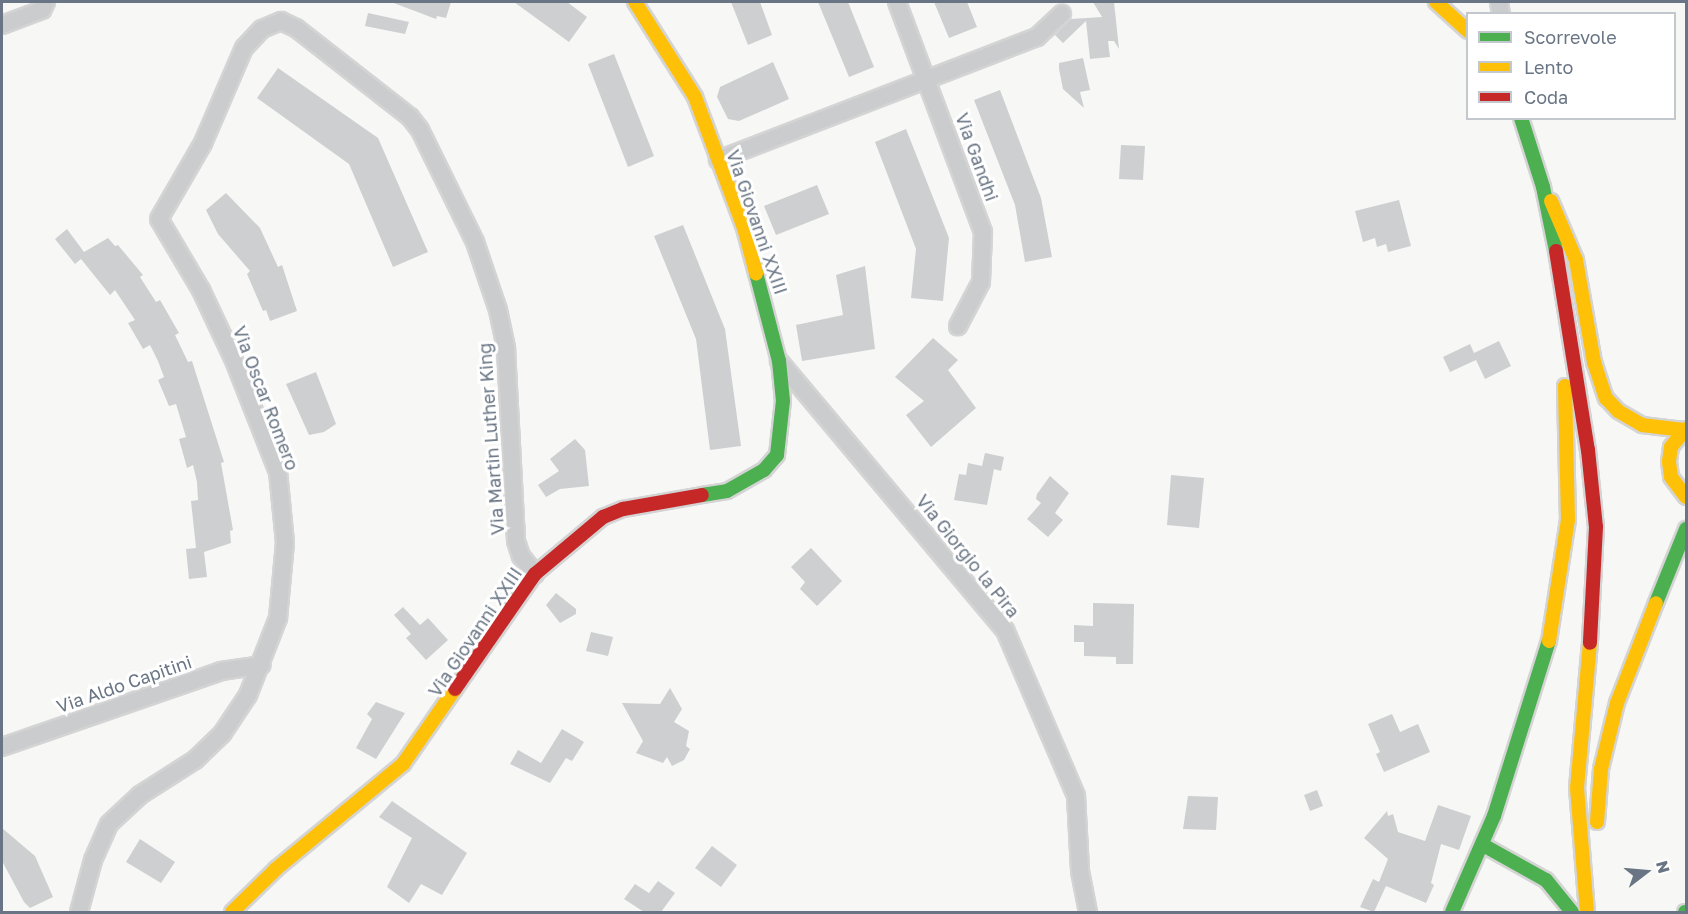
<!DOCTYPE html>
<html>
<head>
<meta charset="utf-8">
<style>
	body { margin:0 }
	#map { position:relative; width:1688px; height:914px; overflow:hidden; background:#f7f7f6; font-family:"Golos Text",sans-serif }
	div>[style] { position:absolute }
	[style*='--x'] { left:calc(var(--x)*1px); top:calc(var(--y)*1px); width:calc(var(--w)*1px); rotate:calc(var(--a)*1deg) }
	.building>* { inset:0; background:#cecfd0 }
	.roads { filter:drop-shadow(2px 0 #d4d4d5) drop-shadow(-2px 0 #d4d4d5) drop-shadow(0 2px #d4d4d5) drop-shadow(0 -2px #d4d4d5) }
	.street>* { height:16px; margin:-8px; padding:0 8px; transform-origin:8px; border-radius:8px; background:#cbcccd }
	.fast>* { height:14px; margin:-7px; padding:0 7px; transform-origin:7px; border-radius:7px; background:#4caf50 }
	.slow>* { height:14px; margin:-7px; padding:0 7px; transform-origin:7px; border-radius:7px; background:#ffc107 }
	.jam>* { height:14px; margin:-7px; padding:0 7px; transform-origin:7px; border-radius:7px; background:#c62828 }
	span { translate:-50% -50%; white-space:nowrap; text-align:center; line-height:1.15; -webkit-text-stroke:6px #fff; paint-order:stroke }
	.street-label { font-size:18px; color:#697584 }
	.frame { position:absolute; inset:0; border:3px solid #697584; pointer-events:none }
	.legend { position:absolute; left:1466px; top:12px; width:210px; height:108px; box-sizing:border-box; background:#fff; border:2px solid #c3c8ce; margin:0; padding:8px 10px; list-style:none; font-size:18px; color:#697584 }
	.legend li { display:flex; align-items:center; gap:12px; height:30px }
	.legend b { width:30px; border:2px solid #c3c8ce }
	.north { position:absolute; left:1616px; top:842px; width:60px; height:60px; -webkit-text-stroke:4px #fff; paint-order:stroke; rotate:74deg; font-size:16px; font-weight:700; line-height:24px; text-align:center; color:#697584 }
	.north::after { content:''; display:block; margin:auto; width:21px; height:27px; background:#697584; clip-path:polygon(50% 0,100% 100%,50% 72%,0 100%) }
</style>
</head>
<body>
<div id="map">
	<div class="building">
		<i style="clip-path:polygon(391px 2px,451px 2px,446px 18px,437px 16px,436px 19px)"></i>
		<i style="clip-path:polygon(514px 2px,567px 2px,587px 17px,569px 42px)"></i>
		<i style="clip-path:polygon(731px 2px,760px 2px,772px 35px,748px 45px)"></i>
		<i style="clip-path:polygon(818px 2px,848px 2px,874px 67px,849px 77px)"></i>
		<i style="clip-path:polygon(934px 2px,967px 2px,977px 27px,949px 38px)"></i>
		<i style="clip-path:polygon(1093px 2px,1114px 2px,1119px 49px,1114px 41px,1108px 41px,1110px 57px,1090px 59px,1086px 21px,1063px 43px,1055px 35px,1071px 19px,1102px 17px)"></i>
		<i style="clip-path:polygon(368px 13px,409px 22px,405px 34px,365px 26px)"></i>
		<i style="clip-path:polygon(614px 54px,654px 156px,628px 167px,588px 64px)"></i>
		<i style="clip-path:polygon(1083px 58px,1090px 90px,1080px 92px,1084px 108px,1063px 89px,1059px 69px,1059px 63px)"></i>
		<i style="clip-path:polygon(773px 62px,789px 99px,739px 121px,728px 119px,717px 97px,720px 87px)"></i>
		<i style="clip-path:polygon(278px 68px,378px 138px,428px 252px,393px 267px,349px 164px,257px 98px)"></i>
		<i style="clip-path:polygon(1000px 90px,1041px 198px,1052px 257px,1025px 262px,1015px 205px,974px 100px)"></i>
		<i style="clip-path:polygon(906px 129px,949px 238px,943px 301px,911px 298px,916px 249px,875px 142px)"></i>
		<i style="clip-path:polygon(1121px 145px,1145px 146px,1143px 180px,1119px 179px)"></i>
		<i style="clip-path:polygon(817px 185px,829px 214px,776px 235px,764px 206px)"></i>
		<i style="clip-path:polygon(226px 193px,260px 228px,278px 267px,282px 265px,297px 311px,270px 321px,266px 310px,263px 311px,247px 274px,250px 271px,218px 234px,206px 210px)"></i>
		<i style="clip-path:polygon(1399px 200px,1411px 246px,1388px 252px,1386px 244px,1377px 247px,1375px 238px,1363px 242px,1355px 211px)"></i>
		<i style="clip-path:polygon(683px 225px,725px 329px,741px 446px,710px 450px,696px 339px,654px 236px)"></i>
		<i style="clip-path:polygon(67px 229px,84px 252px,108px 238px,115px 246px,118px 245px,143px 275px,140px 277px,156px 302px,160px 300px,179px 333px,175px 335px,188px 362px,192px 361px,224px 462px,221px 463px,233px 530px,230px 531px,231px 543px,204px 552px,207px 577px,189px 579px,186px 549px,196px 548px,191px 501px,198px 500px,197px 482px,193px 465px,187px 468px,179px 439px,186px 437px,176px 404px,169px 406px,158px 380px,164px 377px,158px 361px,150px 345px,143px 349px,128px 323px,135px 320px,115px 290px,110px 295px,81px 259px,75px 264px,55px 239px)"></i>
		<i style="clip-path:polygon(865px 266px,875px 349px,802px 361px,796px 325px,843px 315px,836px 275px)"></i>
		<i style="clip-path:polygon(933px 338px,958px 360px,948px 370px,976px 408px,931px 447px,906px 415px,924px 401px,895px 377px)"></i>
		<i style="clip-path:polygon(1499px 341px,1511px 366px,1485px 379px,1476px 360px,1450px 372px,1443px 357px,1470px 344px,1474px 353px)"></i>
		<i style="clip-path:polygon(316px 372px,336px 424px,324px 432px,309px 435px,286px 384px)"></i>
		<i style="clip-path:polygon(575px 439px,585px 450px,589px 486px,560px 489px,546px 497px,538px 485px,559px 471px,550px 459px)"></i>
		<i style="clip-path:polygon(985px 453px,1004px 457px,1001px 471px,994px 469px,987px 505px,954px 500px,959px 474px,966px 475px,968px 463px,982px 466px)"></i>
		<i style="clip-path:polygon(1171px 475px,1204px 478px,1199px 528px,1167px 525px)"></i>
		<i style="clip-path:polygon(1050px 476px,1069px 493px,1055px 513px,1063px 520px,1048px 537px,1027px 519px,1041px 503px,1036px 499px,1037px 494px)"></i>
		<i style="clip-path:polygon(811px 548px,842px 581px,817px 606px,800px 589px,805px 582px,791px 567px)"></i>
		<i style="clip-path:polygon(556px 593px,576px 609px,576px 614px,560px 623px,546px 605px)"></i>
		<i style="clip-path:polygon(1093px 603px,1134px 604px,1133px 664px,1116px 664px,1116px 657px,1084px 656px,1084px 642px,1074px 642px,1074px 625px,1093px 626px)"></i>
		<i style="clip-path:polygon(403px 607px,420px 625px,428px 618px,448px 640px,426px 660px,406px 638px,411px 634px,394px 615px)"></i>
		<i style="clip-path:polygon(591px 632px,613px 637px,608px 656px,586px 651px)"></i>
		<i style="clip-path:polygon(670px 688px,682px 709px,674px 722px,689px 731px,686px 746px,690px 749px,684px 760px,672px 766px,667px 757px,663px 763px,636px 753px,643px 741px,622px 703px,660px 704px)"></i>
		<i style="clip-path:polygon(376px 702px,405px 713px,376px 759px,356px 748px,372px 719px,367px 714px)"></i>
		<i style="clip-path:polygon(1392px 714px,1400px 732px,1418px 724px,1430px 752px,1384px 772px,1376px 754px,1380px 752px,1368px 724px)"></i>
		<i style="clip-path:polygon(562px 729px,584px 742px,572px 761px,566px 758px,550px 783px,510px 764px,518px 750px,541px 763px)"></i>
		<i style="clip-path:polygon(1317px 790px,1323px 806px,1310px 811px,1304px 795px)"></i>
		<i style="clip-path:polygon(1188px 796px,1218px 797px,1216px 830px,1183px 829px)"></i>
		<i style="clip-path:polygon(392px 801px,467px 853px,442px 895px,421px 884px,409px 903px,387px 887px,412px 838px,379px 817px)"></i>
		<i style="clip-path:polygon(1438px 805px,1471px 816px,1459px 850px,1441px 844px,1431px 883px,1434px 885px,1426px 903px,1386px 886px,1374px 912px,1360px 907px,1373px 879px,1379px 882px,1388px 859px,1364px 838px,1387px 811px,1388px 816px,1393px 814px,1398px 832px,1425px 841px)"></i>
		<i style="clip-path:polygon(2px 828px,35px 856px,53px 897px,30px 908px,24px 902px,2px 861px)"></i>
		<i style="clip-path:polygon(140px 839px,175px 862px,161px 883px,126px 862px)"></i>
		<i style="clip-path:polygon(712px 846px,737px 865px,721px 887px,695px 868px)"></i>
		<i style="clip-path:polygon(658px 881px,675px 893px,661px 912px,644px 912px,624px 899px,635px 884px,649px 893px)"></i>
	</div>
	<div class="roads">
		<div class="street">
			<i style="--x:897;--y:2;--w:246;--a:69.5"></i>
			<i style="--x:983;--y:232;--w:50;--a:92.3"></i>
			<i style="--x:981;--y:282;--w:50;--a:117.6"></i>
			<i style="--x:1499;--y:2;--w:12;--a:81"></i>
			<i style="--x:2;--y:25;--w:43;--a:-20.6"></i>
			<i style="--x:42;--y:10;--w:9;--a:-63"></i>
			<i style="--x:718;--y:160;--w:342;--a:-21.1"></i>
			<i style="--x:1037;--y:37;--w:34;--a:-43"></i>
			<i style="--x:779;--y:361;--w:351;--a:50"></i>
			<i style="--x:1005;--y:630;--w:181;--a:66.8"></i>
			<i style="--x:1076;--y:796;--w:75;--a:86.9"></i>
			<i style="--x:1080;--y:871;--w:42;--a:79"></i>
			<i style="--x:2;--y:747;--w:232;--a:-19.1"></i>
			<i style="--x:221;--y:671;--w:41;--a:-8.3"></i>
			<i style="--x:79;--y:912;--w:54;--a:-74.9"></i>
			<i style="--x:93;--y:860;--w:39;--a:-66"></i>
			<i style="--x:109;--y:824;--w:42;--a:-43.1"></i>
			<i style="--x:140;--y:795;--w:65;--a:-32.5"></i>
			<i style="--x:195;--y:760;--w:37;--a:-44"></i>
			<i style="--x:222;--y:734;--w:47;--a:-56.3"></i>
			<i style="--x:248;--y:695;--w:83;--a:-68.7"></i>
			<i style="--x:278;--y:618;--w:75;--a:-84.7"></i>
			<i style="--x:285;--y:543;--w:71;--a:-95.6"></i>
			<i style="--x:278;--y:472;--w:123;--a:-111.5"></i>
			<i style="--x:233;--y:358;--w:75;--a:-115.2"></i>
			<i style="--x:201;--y:290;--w:82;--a:-120.6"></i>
			<i style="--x:159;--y:219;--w:88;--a:-59.9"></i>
			<i style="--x:203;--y:143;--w:103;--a:-66.7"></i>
			<i style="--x:244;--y:48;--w:26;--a:-47"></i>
			<i style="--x:262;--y:29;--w:21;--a:-23"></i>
			<i style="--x:281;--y:21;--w:17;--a:25"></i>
			<i style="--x:296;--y:28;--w:145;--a:38"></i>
			<i style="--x:410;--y:117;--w:16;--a:52"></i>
			<i style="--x:420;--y:130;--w:125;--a:63.8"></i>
			<i style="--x:475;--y:242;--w:72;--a:71.3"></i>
			<i style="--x:498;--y:310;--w:40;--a:78"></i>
			<i style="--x:506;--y:349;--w:192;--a:87"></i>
			<i style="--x:516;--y:541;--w:16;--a:72"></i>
			<i style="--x:521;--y:556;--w:23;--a:52"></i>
		</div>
		<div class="fast">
			<i style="--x:1521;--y:118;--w:72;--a:72.3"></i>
			<i style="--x:1543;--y:187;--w:65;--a:78.5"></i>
			<i style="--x:702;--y:495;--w:25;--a:-9"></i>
			<i style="--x:727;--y:491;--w:43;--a:-29.6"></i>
			<i style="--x:764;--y:470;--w:20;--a:-49"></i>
			<i style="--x:777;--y:455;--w:54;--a:-83.7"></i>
			<i style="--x:783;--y:401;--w:40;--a:-95.7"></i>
			<i style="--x:779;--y:361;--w:91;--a:-104.6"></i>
			<i style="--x:1656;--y:603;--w:80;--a:-67.9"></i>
			<i style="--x:1483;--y:845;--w:72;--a:29.1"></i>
			<i style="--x:1546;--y:880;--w:41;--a:50.9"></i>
			<i style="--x:1452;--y:912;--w:105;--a:-66.4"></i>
			<i style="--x:1494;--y:816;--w:183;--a:-72.6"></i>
			<i style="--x:1685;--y:912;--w:1;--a:0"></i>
		</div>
		<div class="slow">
			<i style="--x:635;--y:2;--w:112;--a:57.7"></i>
			<i style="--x:695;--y:97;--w:140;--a:69.5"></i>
			<i style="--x:744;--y:228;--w:47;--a:75.1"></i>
			<i style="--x:1436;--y:2;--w:43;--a:42.2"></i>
			<i style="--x:1551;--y:201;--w:64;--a:67"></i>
			<i style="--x:1576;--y:260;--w:104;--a:80"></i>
			<i style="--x:1594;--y:362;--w:38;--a:72"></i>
			<i style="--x:1606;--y:398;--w:18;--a:47"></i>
			<i style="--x:1618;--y:411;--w:28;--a:30"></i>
			<i style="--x:1642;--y:425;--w:42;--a:6.8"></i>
			<i style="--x:1686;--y:429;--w:23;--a:130"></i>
			<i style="--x:1671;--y:447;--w:15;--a:98"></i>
			<i style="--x:1669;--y:462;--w:15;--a:82"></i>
			<i style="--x:1671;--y:477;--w:25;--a:53"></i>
			<i style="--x:1549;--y:641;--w:122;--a:-81.1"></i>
			<i style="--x:1568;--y:520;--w:134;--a:-91.3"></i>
			<i style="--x:1597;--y:822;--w:53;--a:-85.7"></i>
			<i style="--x:1601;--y:769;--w:68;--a:-76.4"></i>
			<i style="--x:1617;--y:703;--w:107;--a:-68.7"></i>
			<i style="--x:232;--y:912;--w:62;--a:-44.3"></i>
			<i style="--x:276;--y:869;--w:165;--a:-39.6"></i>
			<i style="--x:403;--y:764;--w:91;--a:-55.3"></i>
			<i style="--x:1587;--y:912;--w:124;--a:-94.6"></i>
			<i style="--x:1577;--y:788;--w:146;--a:-84.9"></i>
		</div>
		<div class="jam">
			<i style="--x:1556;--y:251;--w:202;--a:80.9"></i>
			<i style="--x:1588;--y:450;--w:77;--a:84.1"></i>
			<i style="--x:1596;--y:527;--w:116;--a:93"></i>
			<i style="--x:455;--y:689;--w:140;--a:-55.2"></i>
			<i style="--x:535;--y:574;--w:89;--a:-40"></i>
			<i style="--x:603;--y:517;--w:22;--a:-22"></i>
			<i style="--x:623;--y:509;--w:80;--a:-10"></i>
		</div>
	</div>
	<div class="street-label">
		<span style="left:977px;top:157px;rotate:70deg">Via Gandhi</span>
		<span style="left:757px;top:222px;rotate:71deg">Via Giovanni XXIII</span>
		<span style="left:266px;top:398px;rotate:69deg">Via Oscar Romero</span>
		<span style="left:491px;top:439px;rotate:-94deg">Via Martin Luther King</span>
		<span style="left:968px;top:556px;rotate:51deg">Via Giorgio la Pira</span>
		<span style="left:475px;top:632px;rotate:-56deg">Via Giovanni XXIII</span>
		<span style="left:124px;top:684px;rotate:-19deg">Via Aldo Capitini</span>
	</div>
	<div class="frame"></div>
	<ul class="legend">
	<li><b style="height:8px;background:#4caf50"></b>Scorrevole</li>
	<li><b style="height:8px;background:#ffc107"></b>Lento</li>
	<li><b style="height:8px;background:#c62828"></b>Coda</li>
	</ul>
	<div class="north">N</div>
</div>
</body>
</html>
